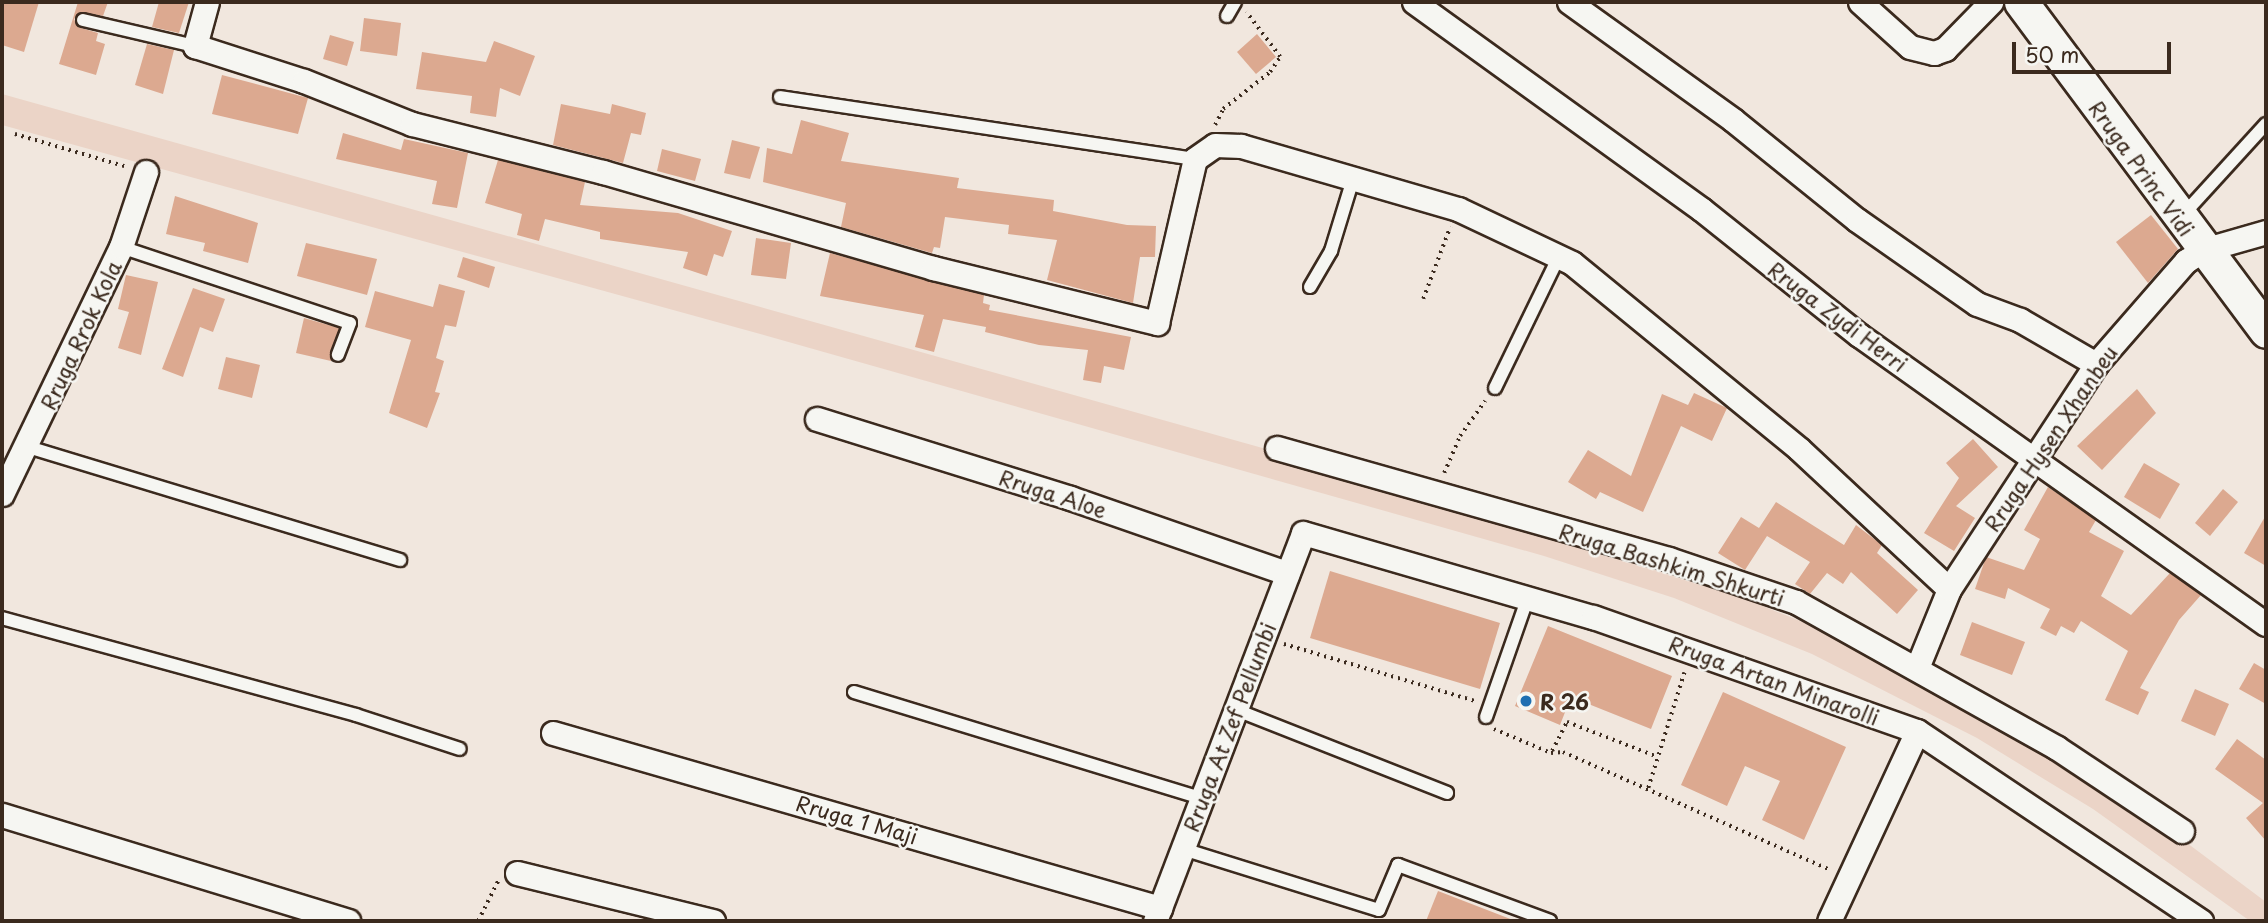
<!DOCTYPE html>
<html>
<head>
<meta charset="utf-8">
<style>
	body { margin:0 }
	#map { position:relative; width:2268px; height:923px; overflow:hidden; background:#f1e7de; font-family:"Playpen Sans",sans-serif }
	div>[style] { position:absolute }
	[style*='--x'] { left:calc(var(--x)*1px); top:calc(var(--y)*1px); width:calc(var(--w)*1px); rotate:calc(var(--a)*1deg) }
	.built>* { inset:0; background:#ebd4c7 }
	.building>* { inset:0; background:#dca990 }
	.path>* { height:3.5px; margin-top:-1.75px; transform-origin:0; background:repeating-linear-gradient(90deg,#3b2a1e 0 2px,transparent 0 7px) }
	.roads { filter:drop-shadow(2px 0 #3b2a1e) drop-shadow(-2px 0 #3b2a1e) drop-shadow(0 2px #3b2a1e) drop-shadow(0 -2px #3b2a1e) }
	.lane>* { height:12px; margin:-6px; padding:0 6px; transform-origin:6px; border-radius:6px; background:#f6f6f2 }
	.street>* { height:23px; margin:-11.5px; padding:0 11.5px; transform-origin:11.5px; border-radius:11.5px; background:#f6f6f2 }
	.secondary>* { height:33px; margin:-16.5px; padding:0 16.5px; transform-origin:16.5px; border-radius:16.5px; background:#f6f6f2 }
	.dots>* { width:19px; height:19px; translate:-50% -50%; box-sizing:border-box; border:4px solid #f6f6f2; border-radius:50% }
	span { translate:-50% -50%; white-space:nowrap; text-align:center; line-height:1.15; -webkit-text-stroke:5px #f6f6f2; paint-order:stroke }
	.street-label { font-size:21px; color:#3b2a1e }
	.poi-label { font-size:21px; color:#3b2a1e; font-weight:700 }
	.left { translate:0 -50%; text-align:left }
	.frame { position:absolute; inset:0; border:4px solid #3b2a1e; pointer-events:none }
	.scale { position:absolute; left:2012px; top:42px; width:159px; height:32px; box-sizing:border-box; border:4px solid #3b2a1e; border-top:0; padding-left:9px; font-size:21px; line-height:24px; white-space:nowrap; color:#3b2a1e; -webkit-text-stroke:5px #f6f6f2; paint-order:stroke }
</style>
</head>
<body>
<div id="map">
	<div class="built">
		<i style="clip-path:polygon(2px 94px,1266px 449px,1691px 577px,1820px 629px,2000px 721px,2183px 840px,2266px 902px,2266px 921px,2250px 921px,2093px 809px,1977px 738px,1812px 654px,1674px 598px,1544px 556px,753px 332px,2px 125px)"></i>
	</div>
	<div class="building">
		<i style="clip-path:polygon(2px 2px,39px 2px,24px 52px,2px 45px)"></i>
		<i style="clip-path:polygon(78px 2px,108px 2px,103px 16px,81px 12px,74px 19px,78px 27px,98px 33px,96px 41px,105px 44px,96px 75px,59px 64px)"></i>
		<i style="clip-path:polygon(159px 2px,189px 2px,179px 33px,152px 27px)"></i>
		<i style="clip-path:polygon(364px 18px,401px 23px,397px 56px,360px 51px)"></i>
		<i style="clip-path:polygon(1257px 34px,1276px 57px,1256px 74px,1237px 52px)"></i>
		<i style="clip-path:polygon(330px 35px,354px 42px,347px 66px,323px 59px)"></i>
		<i style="clip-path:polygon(494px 41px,535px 56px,520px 96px,500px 88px,496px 117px,470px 113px,472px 96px,416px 89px,422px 52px,486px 62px)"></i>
		<i style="clip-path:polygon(147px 44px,174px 50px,163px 94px,135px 85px)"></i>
		<i style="clip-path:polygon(222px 75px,308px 98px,298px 134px,212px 114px)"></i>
		<i style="clip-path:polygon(561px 104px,610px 114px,612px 104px,646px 113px,641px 135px,631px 133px,623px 163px,553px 145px)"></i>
		<i style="clip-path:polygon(801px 120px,849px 133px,841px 161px,959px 178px,957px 188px,1054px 200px,1053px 211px,1127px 225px,1156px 226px,1155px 257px,1140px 257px,1133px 303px,1047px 280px,1057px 240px,1008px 234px,1009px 225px,945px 217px,940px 248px,934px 247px,932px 253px,841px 227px,846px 203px,763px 182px,767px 148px,792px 154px)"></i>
		<i style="clip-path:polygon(343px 133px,401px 150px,404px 139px,468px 153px,457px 208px,432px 204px,437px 181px,336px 159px)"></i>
		<i style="clip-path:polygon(732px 140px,760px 147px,750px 179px,724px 173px)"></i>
		<i style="clip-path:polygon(662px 149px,701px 159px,695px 181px,657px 171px)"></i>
		<i style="clip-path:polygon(498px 160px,585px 182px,580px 205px,678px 213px,732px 231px,723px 257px,714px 254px,707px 276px,683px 268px,688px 252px,600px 239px,600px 232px,545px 219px,539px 241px,517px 235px,522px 214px,485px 203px)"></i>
		<i style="clip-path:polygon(175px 196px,258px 223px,248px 263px,203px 251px,205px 243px,166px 234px)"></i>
		<i style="clip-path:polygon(2151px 215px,2178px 249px,2148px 283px,2116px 242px)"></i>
		<i style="clip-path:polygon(756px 238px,791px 243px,786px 279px,751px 275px)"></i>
		<i style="clip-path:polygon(306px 243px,377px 259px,367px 295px,297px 276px)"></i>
		<i style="clip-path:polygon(830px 253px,984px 295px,983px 303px,990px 305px,989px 310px,1131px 337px,1124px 370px,1104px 366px,1101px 383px,1083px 380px,1088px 350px,1039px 345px,985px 332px,986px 327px,943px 319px,934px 352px,915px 347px,924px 315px,820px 296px)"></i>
		<i style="clip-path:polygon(463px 257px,495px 267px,489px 288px,457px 277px)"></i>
		<i style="clip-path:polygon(126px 275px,158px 282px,141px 355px,118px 348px,129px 312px,118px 309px)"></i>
		<i style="clip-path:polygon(439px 284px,465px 291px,456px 327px,445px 325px,436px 358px,444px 361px,435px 392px,440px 393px,427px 428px,389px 413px,411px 340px,365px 327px,375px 291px,433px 307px)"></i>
		<i style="clip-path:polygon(193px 288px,225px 299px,213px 332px,200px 327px,183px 377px,162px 369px)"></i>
		<i style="clip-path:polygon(304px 318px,339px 328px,331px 361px,296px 353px)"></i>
		<i style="clip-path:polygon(226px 357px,260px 365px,252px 398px,218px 389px)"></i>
		<i style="clip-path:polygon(2137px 389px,2156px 413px,2102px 470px,2077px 446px)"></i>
		<i style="clip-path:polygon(1694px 393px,1727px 408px,1712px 441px,1681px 426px,1643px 512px,1600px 492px,1596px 499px,1568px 482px,1588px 450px,1631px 476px,1662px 394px,1688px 405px)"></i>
		<i style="clip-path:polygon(1973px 439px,1998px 467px,1956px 506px,1975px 518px,1954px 551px,1924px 533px,1959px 478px,1946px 463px)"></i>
		<i style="clip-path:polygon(2144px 463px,2180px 484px,2160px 519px,2124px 497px)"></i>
		<i style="clip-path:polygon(2048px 487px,2096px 520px,2089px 532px,2124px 551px,2101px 596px,2131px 615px,2170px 573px,2201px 595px,2179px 620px,2140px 688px,2149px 692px,2138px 715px,2105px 700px,2128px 651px,2081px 621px,2074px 633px,2061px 626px,2056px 636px,2040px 628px,2050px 609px,2008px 588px,2005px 599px,1975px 589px,1986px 557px,2024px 570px,2040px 539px,2024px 530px)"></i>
		<i style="clip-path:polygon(2223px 489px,2238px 502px,2210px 536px,2195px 523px)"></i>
		<i style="clip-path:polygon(1776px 502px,1844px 545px,1856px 525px,1882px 545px,1877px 553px,1918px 590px,1897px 614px,1851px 572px,1843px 584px,1827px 573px,1810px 594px,1795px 584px,1810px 562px,1767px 536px,1745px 570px,1718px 553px,1741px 517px,1759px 528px)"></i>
		<i style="clip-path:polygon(2266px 515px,2266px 566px,2244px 553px)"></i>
		<i style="clip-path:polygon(1330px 571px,1500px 623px,1480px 689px,1310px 638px)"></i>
		<i style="clip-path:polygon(1972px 622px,2025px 642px,2012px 675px,1960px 655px)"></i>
		<i style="clip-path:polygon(1548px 626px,1672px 676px,1651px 729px,1571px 697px,1560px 725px,1515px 706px)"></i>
		<i style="clip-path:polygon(2254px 663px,2266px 670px,2266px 704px,2239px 689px)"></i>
		<i style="clip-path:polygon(2195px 689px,2229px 704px,2215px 736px,2181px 721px)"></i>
		<i style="clip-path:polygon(1723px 692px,1846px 747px,1804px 840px,1762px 820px,1780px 781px,1745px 766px,1727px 806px,1681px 785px)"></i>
		<i style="clip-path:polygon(2237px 739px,2266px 760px,2266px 841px,2246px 818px,2263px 803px,2215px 769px)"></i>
		<i style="clip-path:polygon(1438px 891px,1513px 920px,1512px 921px,1426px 921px)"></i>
	</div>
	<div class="path">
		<i style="--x:1215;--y:125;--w:18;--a:-63"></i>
		<i style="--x:1223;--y:109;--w:60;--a:-38.2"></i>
		<i style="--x:1270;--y:72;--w:18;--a:-56"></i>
		<i style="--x:1280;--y:57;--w:56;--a:-127.1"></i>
		<i style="--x:15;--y:134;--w:114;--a:16.4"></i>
		<i style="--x:1423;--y:299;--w:77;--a:-69.4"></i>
		<i style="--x:1444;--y:473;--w:40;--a:-66.6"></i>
		<i style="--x:1460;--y:436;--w:43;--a:-54.5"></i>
		<i style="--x:1284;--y:644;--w:199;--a:16.6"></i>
		<i style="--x:1494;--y:729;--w:62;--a:22.8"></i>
		<i style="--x:1551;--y:753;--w:12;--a:-5"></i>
		<i style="--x:1563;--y:752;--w:293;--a:23.8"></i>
		<i style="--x:1552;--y:751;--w:33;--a:-63"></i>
		<i style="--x:1567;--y:722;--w:97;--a:21"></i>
		<i style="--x:1648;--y:788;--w:121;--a:-72.6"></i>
		<i style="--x:478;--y:921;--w:45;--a:-63.4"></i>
	</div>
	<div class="roads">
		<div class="lane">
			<i style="--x:1227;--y:16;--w:16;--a:-60"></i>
			<i style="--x:83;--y:20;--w:115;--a:13.1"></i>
			<i style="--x:780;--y:97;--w:420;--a:8.5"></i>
			<i style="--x:2181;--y:217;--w:126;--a:-47.6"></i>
			<i style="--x:121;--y:247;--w:241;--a:18.4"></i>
			<i style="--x:350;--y:323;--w:34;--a:111"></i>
			<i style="--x:1310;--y:287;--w:42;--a:-59.7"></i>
			<i style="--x:1331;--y:251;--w:75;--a:-73"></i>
			<i style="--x:1495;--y:388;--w:144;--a:-64.1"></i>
			<i style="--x:28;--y:447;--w:389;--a:16.9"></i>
			<i style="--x:2;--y:618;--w:367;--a:15.3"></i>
			<i style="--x:356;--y:715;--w:109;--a:18.1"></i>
			<i style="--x:854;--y:692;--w:363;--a:17"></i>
			<i style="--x:1234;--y:709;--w:229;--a:21.5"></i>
			<i style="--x:1486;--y:717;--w:127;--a:-70.7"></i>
			<i style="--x:1183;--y:849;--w:205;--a:17.3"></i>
			<i style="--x:1379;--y:910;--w:49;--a:-67.1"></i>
			<i style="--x:1398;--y:865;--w:162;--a:20.2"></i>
		</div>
		<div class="street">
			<i style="--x:207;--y:2;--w:46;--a:105.3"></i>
			<i style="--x:195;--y:46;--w:114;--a:17.8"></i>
			<i style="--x:304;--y:81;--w:116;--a:21.7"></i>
			<i style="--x:412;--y:124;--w:197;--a:14.1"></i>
			<i style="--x:603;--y:172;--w:344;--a:16.2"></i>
			<i style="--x:933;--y:268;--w:231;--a:13.8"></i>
			<i style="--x:1157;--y:323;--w:168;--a:-77"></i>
			<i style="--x:1195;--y:159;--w:24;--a:-35"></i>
			<i style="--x:1215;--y:145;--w:26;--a:2"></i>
			<i style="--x:1241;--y:146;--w:226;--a:16.2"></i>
			<i style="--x:1458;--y:209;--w:126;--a:25.3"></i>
			<i style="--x:1572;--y:263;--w:293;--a:39.3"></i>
			<i style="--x:1799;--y:449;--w:205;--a:43"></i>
			<i style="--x:1414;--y:2;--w:354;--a:35.8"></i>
			<i style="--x:1701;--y:209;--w:202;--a:38.6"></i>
			<i style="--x:1859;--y:335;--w:499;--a:35.4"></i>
			<i style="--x:1569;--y:2;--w:202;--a:35.7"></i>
			<i style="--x:1733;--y:120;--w:159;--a:38.9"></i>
			<i style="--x:1857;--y:220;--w:146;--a:35"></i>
			<i style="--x:1977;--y:304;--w:46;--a:20.4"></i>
			<i style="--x:2020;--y:320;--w:88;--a:30.1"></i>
			<i style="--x:1860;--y:2;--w:67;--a:42"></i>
			<i style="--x:1910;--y:47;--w:25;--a:14"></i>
			<i style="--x:1934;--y:53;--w:12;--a:-20"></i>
			<i style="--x:1945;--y:49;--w:66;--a:-45.6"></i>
			<i style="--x:817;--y:419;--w:265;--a:17.3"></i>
			<i style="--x:1070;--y:498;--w:230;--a:19.1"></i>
			<i style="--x:1277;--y:448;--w:407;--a:15.8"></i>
			<i style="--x:1669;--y:559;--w:134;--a:18.7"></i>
			<i style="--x:1796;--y:602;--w:299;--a:29.2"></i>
			<i style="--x:2057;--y:748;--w:150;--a:33.6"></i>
			<i style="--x:2;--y:494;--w:274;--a:-64.3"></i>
			<i style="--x:121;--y:247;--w:79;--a:-71.6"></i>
			<i style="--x:1917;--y:668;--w:85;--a:-67.9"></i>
			<i style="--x:1949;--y:589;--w:269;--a:-56.8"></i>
			<i style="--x:2096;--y:364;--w:137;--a:-48.9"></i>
			<i style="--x:2186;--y:261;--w:20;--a:-33"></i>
			<i style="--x:2203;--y:250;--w:66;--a:-15.9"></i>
			<i style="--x:553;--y:733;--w:632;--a:16.08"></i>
			<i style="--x:2;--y:815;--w:362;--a:17"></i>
			<i style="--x:517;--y:873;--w:202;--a:13.8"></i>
			<i style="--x:1155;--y:921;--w:415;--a:-69.1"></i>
			<i style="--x:1303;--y:533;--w:302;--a:16.2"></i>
			<i style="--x:1593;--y:617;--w:343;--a:19.4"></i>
			<i style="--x:1917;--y:731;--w:342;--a:33.8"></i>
			<i style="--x:1829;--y:921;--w:209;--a:-65.1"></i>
		</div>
		<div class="secondary">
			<i style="--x:2021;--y:2;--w:410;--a:53.3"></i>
		</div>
	</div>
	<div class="dots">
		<i style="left:1526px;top:701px;background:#1f6fb2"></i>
	</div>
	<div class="street-label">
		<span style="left:2142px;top:168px;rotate:54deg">Rruga Princ Vidi</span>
		<span style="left:1838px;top:316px;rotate:37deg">Rruga Zydi Herri</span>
		<span style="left:80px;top:335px;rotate:-65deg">Rruga Rrok Kola</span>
		<span style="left:2050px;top:438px;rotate:-56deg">Rruga Hysen Xhanbeu</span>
		<span style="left:1053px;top:493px;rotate:18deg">Rruga Aloe</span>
		<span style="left:1672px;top:564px;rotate:17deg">Rruga Bashkim Shkurti</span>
		<span style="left:1774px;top:680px;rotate:20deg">Rruga Artan Minarolli</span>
		<span style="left:1229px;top:727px;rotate:-69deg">Rruga At Zef Pellumbi</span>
		<span style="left:857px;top:819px;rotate:16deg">Rruga 1 Maji</span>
	</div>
	<div class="poi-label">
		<span class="left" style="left:1540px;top:701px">R 26</span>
	</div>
	<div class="frame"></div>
	<div class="scale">50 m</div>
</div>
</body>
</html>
